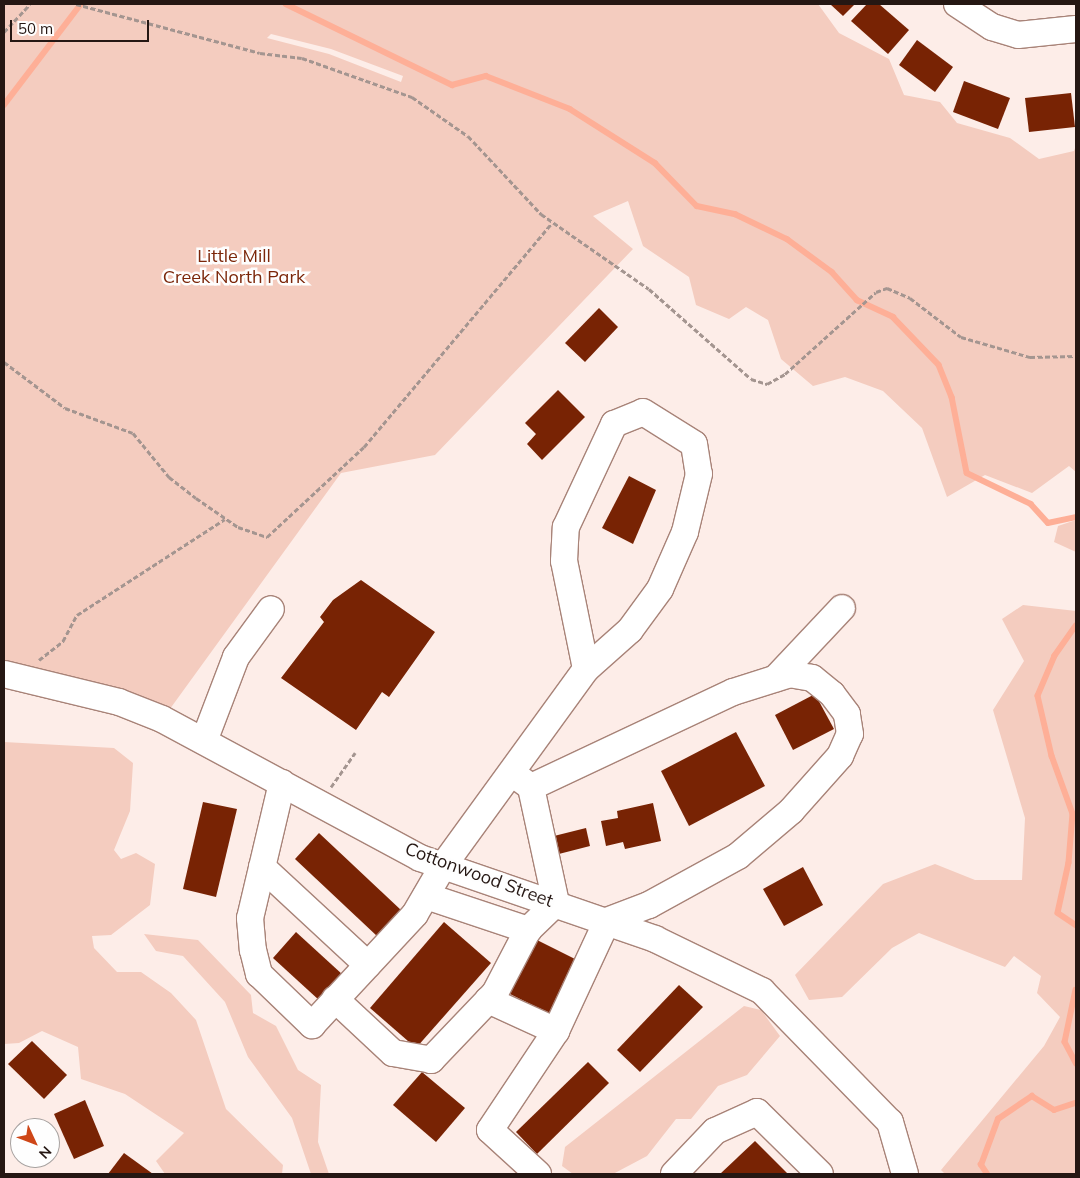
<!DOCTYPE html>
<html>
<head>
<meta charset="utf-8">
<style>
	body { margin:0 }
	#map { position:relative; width:1080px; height:1178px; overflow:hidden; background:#fdede8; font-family:Mulish,sans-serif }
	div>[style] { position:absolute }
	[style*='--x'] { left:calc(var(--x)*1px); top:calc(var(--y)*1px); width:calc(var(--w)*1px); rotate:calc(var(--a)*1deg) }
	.green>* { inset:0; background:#f4ccbf }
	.stream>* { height:5.5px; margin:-2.75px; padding:0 2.75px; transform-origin:2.75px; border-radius:2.75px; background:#feaf97 }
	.building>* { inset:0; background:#782304 }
	.path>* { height:3px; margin-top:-1.5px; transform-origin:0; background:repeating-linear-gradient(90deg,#a49590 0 5px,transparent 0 7.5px) }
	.roads { filter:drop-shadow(1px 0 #a88378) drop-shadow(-1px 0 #a88378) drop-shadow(0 1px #a88378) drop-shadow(0 -1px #a88378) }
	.minor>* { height:26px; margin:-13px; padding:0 13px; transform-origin:13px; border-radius:13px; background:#fff }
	span { translate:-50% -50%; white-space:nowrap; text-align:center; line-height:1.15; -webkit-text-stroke:5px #fefefe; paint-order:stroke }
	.park-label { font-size:18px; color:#7b2609 }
	.street-label { font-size:18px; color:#251713 }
	.frame { position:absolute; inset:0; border:5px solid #251713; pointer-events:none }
	.north { position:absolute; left:10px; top:1118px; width:50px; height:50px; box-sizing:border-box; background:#fefefe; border:1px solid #a7a2a0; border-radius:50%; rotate:133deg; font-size:14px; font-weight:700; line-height:20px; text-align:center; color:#251713 }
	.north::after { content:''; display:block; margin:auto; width:18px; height:22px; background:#ce4617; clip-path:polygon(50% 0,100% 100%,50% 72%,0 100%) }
	.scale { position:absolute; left:10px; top:20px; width:139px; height:22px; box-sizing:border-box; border:2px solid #251713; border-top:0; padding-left:6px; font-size:15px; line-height:18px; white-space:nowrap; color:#251713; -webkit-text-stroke:4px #fefefe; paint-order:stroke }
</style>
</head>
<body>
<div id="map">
	<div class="green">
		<i style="clip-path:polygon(evenodd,4px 4px,818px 4px,839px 33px,889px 59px,904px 95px,940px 102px,957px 123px,1010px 138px,1039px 159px,1074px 151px,1076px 145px,1076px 472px,1069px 466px,1032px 493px,985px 475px,947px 497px,922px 428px,883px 391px,845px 377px,813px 386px,781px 359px,768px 320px,746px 307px,729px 319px,696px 305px,689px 277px,643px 246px,628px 201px,593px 216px,633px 249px,435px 455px,341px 473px,167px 713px,4px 663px,4px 4px,271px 34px,331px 49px,403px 76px,401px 82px,329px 54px,267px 38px,271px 34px)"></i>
		<i style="clip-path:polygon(1076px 520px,1076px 552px,1054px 542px,1058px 526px)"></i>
		<i style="clip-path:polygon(1023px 605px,1076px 611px,1076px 1174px,945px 1174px,941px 1170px,1044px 1046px,1060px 1017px,1037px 993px,1041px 976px,1014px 956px,1005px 967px,919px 933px,892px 948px,842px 997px,809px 1000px,795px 975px,883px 884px,935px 864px,975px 880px,1022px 880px,1025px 818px,993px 710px,1024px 661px,1002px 619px)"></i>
		<i style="clip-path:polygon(4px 742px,114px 748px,133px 763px,130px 811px,114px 850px,121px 859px,136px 853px,155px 864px,150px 905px,111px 935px,92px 936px,94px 948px,117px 972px,141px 972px,171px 993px,196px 1020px,226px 1109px,283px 1165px,282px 1174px,165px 1174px,156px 1161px,184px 1133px,125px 1094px,81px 1079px,78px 1047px,42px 1031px,19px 1043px,4px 1044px)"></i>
		<i style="clip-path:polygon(144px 934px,198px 940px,251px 995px,253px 1013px,276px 1026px,298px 1070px,321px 1085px,318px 1142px,329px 1174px,311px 1174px,292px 1118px,248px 1057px,225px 1002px,183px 956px,156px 951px)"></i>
		<i style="clip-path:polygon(744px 1006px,761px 1010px,780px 1036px,747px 1075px,718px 1086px,691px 1119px,676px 1119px,647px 1156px,613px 1174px,573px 1174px,562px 1166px,565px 1147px)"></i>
	</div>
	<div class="stream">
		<i style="--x:286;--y:4;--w:185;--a:26"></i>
		<i style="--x:452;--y:85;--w:35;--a:-15"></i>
		<i style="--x:486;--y:76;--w:90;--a:21.4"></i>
		<i style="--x:570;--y:109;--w:101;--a:32.4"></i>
		<i style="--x:655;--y:163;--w:60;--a:45.7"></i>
		<i style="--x:697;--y:206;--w:39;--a:12"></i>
		<i style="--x:735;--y:214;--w:58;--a:25.7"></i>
		<i style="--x:787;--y:239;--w:56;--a:36.3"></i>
		<i style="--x:832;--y:272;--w:38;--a:48"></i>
		<i style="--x:857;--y:300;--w:40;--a:25"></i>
		<i style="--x:893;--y:317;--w:66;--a:46.2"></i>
		<i style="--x:939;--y:365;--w:35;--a:68"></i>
		<i style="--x:952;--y:397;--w:77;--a:78.8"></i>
		<i style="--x:967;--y:473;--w:71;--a:25.8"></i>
		<i style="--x:1031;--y:504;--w:25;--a:48"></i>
		<i style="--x:1048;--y:523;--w:29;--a:-12"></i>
		<i style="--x:4;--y:105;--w:127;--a:-52.7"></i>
		<i style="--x:1076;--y:626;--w:37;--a:125"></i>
		<i style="--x:1055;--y:656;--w:43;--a:113"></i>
		<i style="--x:1038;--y:696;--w:62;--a:76.9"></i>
		<i style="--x:1052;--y:756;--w:62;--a:70.1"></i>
		<i style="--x:1073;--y:814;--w:49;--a:94.7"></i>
		<i style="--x:1069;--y:863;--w:51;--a:102.4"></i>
		<i style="--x:1058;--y:913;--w:22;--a:34"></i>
		<i style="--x:1076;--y:990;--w:53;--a:101.9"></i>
		<i style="--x:1065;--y:1042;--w:24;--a:62"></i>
		<i style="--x:987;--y:1174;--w:11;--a:-124"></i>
		<i style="--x:981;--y:1165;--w:49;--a:-69.7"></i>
		<i style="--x:998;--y:1119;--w:41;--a:-34.1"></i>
		<i style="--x:1032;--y:1096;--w:26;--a:32"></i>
		<i style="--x:1054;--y:1110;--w:23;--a:-18"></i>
	</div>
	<div class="building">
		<i style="clip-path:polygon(830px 4px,855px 4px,843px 16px)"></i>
		<i style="clip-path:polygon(867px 4px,879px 4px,909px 30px,888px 54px,851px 21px)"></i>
		<i style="clip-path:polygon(917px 40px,953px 67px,935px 92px,899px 65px)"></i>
		<i style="clip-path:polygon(964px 81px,1010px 98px,998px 129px,953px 112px)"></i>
		<i style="clip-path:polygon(1071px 93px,1075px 127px,1029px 132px,1025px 98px)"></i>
		<i style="clip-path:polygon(599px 308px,618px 327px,585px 362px,565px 343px)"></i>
		<i style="clip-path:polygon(558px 390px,585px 417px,542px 460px,527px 444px,536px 434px,525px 423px)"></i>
		<i style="clip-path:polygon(629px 476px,656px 490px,633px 544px,602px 528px)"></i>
		<i style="clip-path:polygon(361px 580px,435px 632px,389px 697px,382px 692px,356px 730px,281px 678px,324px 622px,320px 617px,333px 600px)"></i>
		<i style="clip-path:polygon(815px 694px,834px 729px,793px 750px,775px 715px)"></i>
		<i style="clip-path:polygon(736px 732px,765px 786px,689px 826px,661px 771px)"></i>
		<i style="clip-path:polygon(203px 802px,237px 809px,216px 897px,183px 889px)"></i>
		<i style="clip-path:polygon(653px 803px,661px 841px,625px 849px,623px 842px,606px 846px,601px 821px,618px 818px,617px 811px)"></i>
		<i style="clip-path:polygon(586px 828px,590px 846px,551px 856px,546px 838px)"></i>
		<i style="clip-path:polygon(319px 833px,402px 911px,378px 937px,295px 859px)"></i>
		<i style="clip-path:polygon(803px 867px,823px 905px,784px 926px,763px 889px)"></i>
		<i style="clip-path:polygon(444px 922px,491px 963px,416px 1048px,370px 1008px)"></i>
		<i style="clip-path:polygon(296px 932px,343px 975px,320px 1001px,273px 958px)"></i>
		<i style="clip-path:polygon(535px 939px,581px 962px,554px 1016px,508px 993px)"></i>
		<i style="clip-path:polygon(679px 985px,703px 1007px,640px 1072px,617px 1050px)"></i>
		<i style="clip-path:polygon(32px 1041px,67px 1075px,44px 1099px,8px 1064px)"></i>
		<i style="clip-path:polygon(588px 1062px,609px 1083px,537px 1154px,516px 1132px)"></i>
		<i style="clip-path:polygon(422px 1072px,465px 1108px,436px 1142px,393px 1105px)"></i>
		<i style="clip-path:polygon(85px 1100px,104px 1146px,74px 1159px,54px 1114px)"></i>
		<i style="clip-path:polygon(755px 1141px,788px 1174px,720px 1174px)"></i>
		<i style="clip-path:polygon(124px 1153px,153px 1174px,108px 1174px)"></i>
	</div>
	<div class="path">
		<i style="--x:76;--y:4;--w:190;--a:14.9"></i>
		<i style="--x:260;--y:53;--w:42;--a:6.8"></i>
		<i style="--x:302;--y:58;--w:117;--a:19.5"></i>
		<i style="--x:412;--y:97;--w:68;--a:34.9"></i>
		<i style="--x:468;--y:136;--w:107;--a:46.9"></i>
		<i style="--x:541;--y:214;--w:131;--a:34.8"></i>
		<i style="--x:649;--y:289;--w:136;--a:41.4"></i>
		<i style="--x:751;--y:379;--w:17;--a:17"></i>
		<i style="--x:767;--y:384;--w:21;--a:-29"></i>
		<i style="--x:785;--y:374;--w:122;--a:-42"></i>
		<i style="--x:876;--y:292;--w:12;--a:-20"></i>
		<i style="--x:887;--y:288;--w:25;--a:23"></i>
		<i style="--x:910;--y:298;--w:64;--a:37.4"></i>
		<i style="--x:961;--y:337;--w:72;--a:16.2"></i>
		<i style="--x:1030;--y:357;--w:46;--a:-1.2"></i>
		<i style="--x:4;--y:32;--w:38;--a:-47"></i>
		<i style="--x:4;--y:362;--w:76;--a:37"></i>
		<i style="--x:65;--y:408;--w:72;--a:20.2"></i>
		<i style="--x:133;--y:433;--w:57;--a:50.7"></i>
		<i style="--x:169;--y:477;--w:34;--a:38"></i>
		<i style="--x:196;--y:498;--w:51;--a:34.6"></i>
		<i style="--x:238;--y:527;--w:31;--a:19"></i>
		<i style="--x:267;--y:537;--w:132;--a:-42.9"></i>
		<i style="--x:364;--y:447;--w:292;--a:-50"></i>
		<i style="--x:39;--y:660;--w:31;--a:-38"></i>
		<i style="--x:63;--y:641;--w:30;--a:-62"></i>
		<i style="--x:77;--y:615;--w:176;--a:-33"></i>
		<i style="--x:331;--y:787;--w:42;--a:-54.8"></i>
	</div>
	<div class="roads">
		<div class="minor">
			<i style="--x:957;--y:4;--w:42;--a:33.3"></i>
			<i style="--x:992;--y:27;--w:27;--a:17"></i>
			<i style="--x:1018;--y:35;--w:58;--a:-5.9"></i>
			<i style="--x:643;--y:412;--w:60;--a:32.1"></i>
			<i style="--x:694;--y:444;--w:30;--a:81"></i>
			<i style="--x:699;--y:474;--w:60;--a:103.6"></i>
			<i style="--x:685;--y:532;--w:62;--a:113.7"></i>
			<i style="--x:660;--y:589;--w:51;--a:126.2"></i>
			<i style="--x:630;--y:630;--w:59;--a:138.4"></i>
			<i style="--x:586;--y:669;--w:110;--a:-101.5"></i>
			<i style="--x:564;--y:561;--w:34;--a:-87"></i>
			<i style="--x:566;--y:527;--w:114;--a:-65"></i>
			<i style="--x:614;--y:424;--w:31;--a:-22"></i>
			<i style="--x:4;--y:674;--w:118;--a:13.7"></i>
			<i style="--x:119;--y:702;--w:46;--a:21.6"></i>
			<i style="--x:162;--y:719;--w:293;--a:28.3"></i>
			<i style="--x:420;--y:858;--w:249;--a:19"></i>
			<i style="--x:655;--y:939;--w:119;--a:25.9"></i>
			<i style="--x:762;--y:991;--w:183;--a:45.7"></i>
			<i style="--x:890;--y:1122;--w:54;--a:73.9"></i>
			<i style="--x:776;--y:678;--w:96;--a:-46.7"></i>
			<i style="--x:204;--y:741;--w:90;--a:-69.1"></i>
			<i style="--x:236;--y:657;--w:59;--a:-53.9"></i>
			<i style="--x:282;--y:783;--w:139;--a:103.3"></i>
			<i style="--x:250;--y:918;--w:32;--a:85"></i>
			<i style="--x:253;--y:950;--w:25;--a:76"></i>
			<i style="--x:259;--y:974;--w:74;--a:43.9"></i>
			<i style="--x:312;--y:1025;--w:151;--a:-47.1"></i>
			<i style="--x:415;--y:914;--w:56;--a:-59.7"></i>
			<i style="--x:443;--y:866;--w:243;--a:-54"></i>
			<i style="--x:262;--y:867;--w:144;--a:42.8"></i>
			<i style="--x:426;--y:896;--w:108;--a:18.4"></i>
			<i style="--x:528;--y:930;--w:39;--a:-44"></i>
			<i style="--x:556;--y:903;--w:119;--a:-102.2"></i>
			<i style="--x:335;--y:999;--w:79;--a:43"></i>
			<i style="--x:393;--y:1053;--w:39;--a:10"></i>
			<i style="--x:431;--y:1060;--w:93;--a:-46.3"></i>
			<i style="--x:495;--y:993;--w:71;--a:-62.4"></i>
			<i style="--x:488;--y:1000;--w:75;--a:24.5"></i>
			<i style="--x:556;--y:1031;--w:121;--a:-65.1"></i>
			<i style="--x:607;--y:921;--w:45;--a:-20.9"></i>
			<i style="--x:649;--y:905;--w:102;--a:-28.8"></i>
			<i style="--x:738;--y:856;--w:70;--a:-40.3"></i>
			<i style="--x:791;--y:811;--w:74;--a:-48.3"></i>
			<i style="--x:840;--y:756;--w:24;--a:-66"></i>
			<i style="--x:850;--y:734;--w:20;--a:-99"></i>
			<i style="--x:847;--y:714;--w:25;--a:-127"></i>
			<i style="--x:832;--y:694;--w:26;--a:-141"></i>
			<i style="--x:812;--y:678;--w:22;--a:-170"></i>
			<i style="--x:790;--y:674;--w:60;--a:162.5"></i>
			<i style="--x:733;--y:692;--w:223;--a:154.8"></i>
			<i style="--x:531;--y:787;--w:22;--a:-144"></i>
			<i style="--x:538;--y:1174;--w:65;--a:-137.5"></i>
			<i style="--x:490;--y:1130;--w:119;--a:-56.3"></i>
			<i style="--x:674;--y:1174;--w:59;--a:-46.4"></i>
			<i style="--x:715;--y:1131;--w:46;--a:-24.3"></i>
			<i style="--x:757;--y:1112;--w:88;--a:44.5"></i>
		</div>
	</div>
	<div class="park-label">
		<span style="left:234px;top:267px">Little Mill<br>Creek North Park</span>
	</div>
	<div class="street-label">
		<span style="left:479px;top:875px;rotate:20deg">Cottonwood Street</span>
	</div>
	<div class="frame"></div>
	<div class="north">N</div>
	<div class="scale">50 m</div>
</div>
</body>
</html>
